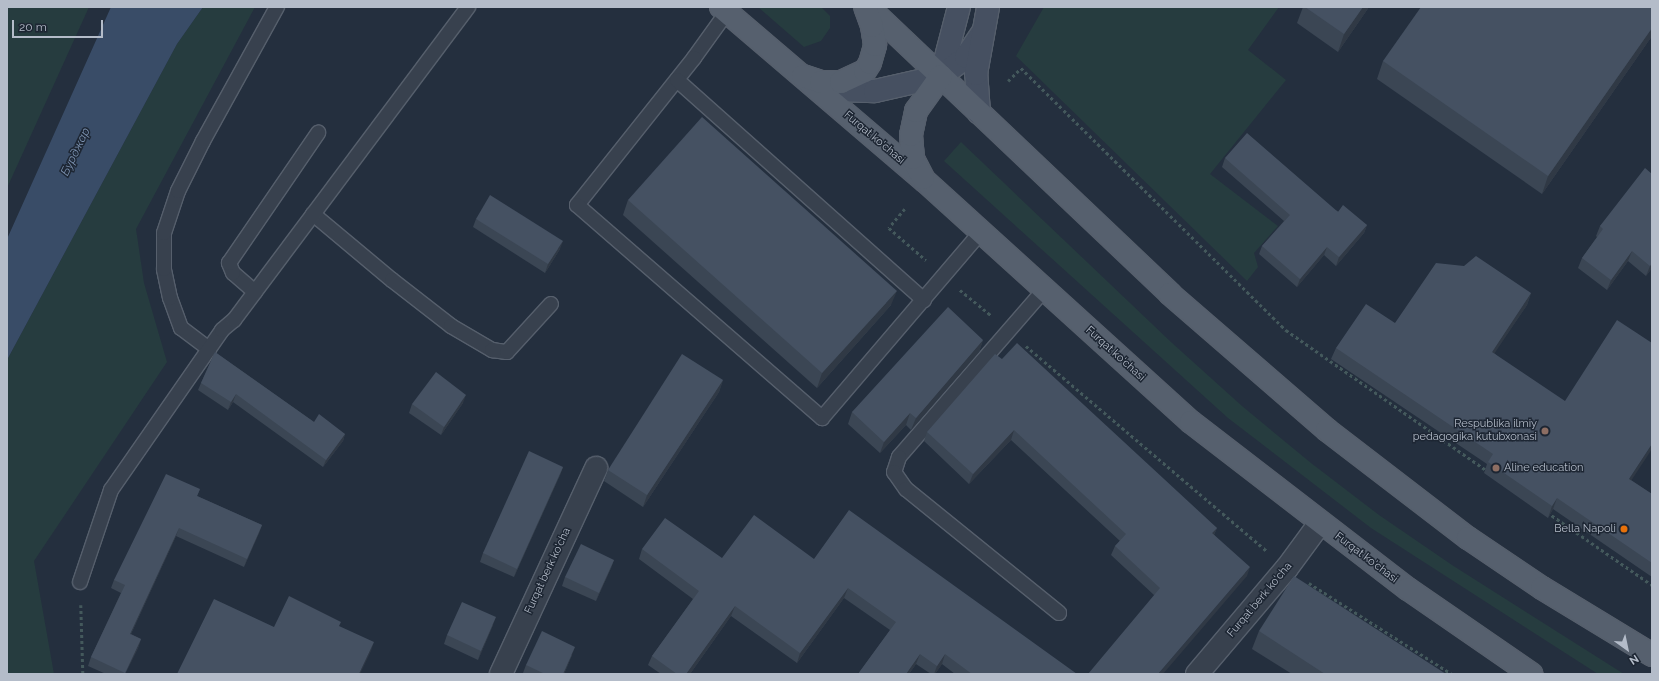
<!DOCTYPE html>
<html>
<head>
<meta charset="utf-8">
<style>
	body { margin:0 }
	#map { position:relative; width:1659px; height:681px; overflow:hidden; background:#242f3e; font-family:Raleway,sans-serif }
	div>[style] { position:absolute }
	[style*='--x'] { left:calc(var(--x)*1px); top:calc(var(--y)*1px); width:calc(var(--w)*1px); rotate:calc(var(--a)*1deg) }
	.green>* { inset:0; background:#263c3f }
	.water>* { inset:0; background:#394c67 }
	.path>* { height:2.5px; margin-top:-1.25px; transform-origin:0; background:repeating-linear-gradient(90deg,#44595c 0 3px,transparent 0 6px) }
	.roads { filter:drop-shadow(1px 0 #565f6c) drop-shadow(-1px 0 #565f6c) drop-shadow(0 1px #565f6c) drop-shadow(0 -1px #565f6c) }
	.service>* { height:14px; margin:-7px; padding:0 7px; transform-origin:7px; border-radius:7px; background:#38414e }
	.minor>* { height:22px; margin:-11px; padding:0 11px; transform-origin:11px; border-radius:11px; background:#38414e }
	.secondary>* { height:22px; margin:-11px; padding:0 11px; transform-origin:11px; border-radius:11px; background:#465061 }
	.primary>* { height:22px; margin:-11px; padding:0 11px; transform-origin:11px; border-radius:11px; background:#56606e }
	.wall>* { inset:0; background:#3b4654 }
	.shaded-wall>* { inset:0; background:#303945 }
	.building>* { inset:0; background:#455162 }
	.dots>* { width:11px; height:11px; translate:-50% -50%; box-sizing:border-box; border:2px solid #1d2633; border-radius:50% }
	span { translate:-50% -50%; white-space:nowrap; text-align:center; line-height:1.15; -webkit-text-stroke:3px #1d2633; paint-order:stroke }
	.street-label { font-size:11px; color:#b4bcc9 }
	.poi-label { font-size:11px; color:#b4bcc9 }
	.right { translate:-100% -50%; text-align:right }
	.left { translate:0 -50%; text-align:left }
	.water-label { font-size:12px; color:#7c92b1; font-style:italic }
	.frame { position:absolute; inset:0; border:8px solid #b4bcc9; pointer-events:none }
	.north { position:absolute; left:1607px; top:629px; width:40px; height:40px; -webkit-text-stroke:3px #1d2633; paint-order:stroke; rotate:147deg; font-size:11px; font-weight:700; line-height:16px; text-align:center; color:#b4bcc9 }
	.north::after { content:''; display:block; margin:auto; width:14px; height:18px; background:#b4bcc9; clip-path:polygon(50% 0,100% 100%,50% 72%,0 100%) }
	.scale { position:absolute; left:12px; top:20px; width:91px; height:18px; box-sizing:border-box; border:2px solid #b4bcc9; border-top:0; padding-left:5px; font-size:12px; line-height:14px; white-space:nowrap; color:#b4bcc9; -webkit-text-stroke:3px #1d2633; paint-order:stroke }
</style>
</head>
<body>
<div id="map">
	<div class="green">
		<i style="clip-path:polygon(7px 7px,89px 7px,7px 188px)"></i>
		<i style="clip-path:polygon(203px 7px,255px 7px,136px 229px,144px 283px,167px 362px,34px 561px,54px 674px,7px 674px,7px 360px,177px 44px)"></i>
		<i style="clip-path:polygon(758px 7px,821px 7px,830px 16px,830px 28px,821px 41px,804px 47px)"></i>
		<i style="clip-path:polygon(1044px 7px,1279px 7px,1248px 50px,1286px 80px,1210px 174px,1278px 226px,1254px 253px,1258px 267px,1247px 281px,1016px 56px)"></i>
		<i style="clip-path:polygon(961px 142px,1171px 342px,1242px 406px,1311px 463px,1379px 515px,1452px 565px,1624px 674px,1598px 674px,1371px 528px,1228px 418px,944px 161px)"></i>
	</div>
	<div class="water">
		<i style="clip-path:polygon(111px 7px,203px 7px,177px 44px,7px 360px,7px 239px)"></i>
	</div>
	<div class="path">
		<i style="--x:1008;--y:81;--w:18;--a:-45"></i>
		<i style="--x:1021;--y:68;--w:373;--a:44.7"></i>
		<i style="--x:1286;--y:330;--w:246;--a:35"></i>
		<i style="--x:905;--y:209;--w:25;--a:130"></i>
		<i style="--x:889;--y:228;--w:49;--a:40.9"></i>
		<i style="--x:960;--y:290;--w:41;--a:39.1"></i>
		<i style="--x:1026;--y:346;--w:316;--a:40.4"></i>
		<i style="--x:1547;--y:512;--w:128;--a:34.8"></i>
		<i style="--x:1309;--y:583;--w:169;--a:32.5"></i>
		<i style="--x:81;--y:605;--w:69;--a:88.3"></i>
	</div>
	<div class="roads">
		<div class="service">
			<i style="--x:727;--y:12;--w:57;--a:125.7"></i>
			<i style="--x:694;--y:58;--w:188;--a:128.5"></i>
			<i style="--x:577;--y:205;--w:325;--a:41"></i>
			<i style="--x:822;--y:418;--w:245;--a:-49.5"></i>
			<i style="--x:677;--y:80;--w:331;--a:41.7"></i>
			<i style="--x:313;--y:214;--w:103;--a:39.9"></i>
			<i style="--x:392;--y:280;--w:75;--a:37.9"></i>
			<i style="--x:451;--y:326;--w:48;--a:30.3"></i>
			<i style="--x:492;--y:350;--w:15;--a:8"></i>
			<i style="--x:507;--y:352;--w:65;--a:-47.5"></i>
			<i style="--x:1044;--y:290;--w:221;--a:131"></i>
			<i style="--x:899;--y:457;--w:16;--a:108"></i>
			<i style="--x:894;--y:472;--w:21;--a:55"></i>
			<i style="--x:906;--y:489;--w:197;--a:39"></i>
			<i style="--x:255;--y:292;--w:29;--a:-139"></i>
			<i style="--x:233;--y:273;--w:11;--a:-112"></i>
			<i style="--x:229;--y:263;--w:158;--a:-55.6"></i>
			<i style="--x:209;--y:349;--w:35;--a:-143"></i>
			<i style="--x:181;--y:328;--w:32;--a:-110"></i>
			<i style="--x:170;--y:298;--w:30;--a:-102"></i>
			<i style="--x:164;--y:269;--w:36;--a:-90"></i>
			<i style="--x:164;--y:233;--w:44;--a:-71.6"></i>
			<i style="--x:178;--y:191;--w:56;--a:-63.4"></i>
			<i style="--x:203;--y:141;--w:153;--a:-61.1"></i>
			<i style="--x:80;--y:582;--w:97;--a:-71.4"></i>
			<i style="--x:111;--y:490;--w:195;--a:-55.2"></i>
			<i style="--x:222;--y:330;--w:16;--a:-40"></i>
			<i style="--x:234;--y:320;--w:391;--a:-53.2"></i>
		</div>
		<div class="minor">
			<i style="--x:501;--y:674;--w:227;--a:-65.2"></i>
			<i style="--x:1197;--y:674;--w:139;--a:-49.7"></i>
			<i style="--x:1287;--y:568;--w:56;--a:-53.7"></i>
		</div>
		<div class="secondary">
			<i style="--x:941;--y:76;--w:71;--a:-75.4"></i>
			<i style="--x:820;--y:84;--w:21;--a:17"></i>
			<i style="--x:840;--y:90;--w:35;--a:2"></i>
			<i style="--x:875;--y:91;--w:68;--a:-12.8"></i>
			<i style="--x:941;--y:76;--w:31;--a:-37"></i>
			<i style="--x:966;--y:57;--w:30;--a:-56"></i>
			<i style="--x:979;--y:113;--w:39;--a:-94"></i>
			<i style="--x:976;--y:74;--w:68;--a:-79.8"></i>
		</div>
		<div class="primary">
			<i style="--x:721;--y:7;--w:268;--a:40.5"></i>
			<i style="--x:925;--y:181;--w:359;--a:42.2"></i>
			<i style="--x:1191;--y:422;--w:274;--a:37.6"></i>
			<i style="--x:1408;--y:589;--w:150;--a:34.6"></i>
			<i style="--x:868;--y:7;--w:417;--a:43.5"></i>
			<i style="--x:1170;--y:294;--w:208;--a:40.9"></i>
			<i style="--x:1327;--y:430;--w:178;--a:37.5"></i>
			<i style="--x:1468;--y:538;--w:89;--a:34"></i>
			<i style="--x:1542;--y:588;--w:129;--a:31.3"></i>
			<i style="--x:803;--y:76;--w:19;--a:18"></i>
			<i style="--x:821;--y:82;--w:20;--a:0"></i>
			<i style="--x:841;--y:82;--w:26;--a:-25"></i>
			<i style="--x:865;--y:71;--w:9;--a:-58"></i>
			<i style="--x:870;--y:63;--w:19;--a:-74"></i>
			<i style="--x:875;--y:45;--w:19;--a:-99"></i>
			<i style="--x:872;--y:26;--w:20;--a:-110"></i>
			<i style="--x:923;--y:178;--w:22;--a:-117"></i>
			<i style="--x:913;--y:158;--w:23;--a:-95"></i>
			<i style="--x:911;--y:135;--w:25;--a:-78"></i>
			<i style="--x:916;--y:111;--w:43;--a:-54.5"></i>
		</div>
	</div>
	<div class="wall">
		<i style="clip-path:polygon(1303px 7px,1369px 7px,1338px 52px,1297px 23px)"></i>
		<i style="clip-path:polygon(1652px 7px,1652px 36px,1542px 194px,1377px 79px,1383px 61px)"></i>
		<i style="clip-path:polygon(1225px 158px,1367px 225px,1364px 233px,1336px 266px,1324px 255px,1297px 287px,1259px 254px,1262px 246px,1284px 221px,1222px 167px)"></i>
		<i style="clip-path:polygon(1652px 174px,1652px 268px,1646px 276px,1628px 261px,1607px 290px,1578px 268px,1582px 258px,1597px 237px,1596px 236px,1600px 226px)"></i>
		<i style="clip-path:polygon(628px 200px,891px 305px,817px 388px,623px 215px)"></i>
		<i style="clip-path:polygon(476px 219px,560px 249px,545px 273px,473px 227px)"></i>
		<i style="clip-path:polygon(1531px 293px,1527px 305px,1494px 353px,1631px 480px,1652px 494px,1652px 577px,1553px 509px,1548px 518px,1484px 473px,1487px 464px,1331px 359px,1336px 348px,1395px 323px)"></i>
		<i style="clip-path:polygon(983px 340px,979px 352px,911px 430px,906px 425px,880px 453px,848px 424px,852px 412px)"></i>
		<i style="clip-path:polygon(215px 352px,314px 422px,345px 434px,343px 441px,323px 467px,233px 402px,228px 410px,198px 390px,201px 383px)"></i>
		<i style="clip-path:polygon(1002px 359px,1217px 528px,1214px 535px,1247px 576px,1154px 595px,1111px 555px,1115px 546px,1120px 541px,1011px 440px,969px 484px,924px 441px,927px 432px)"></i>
		<i style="clip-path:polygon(723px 380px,719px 392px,643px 507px,604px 481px,608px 470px)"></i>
		<i style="clip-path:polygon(463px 403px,441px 435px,409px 413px,412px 404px)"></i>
		<i style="clip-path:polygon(563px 467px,560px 475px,514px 577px,480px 562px,483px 553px)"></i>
		<i style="clip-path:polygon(200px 489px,197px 496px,262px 525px,259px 533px,244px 567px,176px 536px,131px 634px,141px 639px,138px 648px,125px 674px,106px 674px,88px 666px,91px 657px,121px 593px,111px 588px,114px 580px)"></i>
		<i style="clip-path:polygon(642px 549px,722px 558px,814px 559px,1077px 674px,955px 674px,942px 664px,935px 674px,931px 674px,916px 664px,909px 674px,858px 674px,890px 630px,844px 598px,797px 663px,731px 616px,690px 674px,661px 674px,648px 665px,652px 656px,693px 599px,639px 559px)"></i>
		<i style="clip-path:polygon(614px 560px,611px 568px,596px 601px,562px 586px,565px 577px)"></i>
		<i style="clip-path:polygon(493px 625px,478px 660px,444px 644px,447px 635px)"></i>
		<i style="clip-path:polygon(1259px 631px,1446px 674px,1292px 674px,1252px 649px)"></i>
		<i style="clip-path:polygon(572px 655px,564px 674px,525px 674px,523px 673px,526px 665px)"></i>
	</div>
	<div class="shaded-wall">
		<i style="clip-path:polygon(1363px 7px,1369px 7px,1338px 52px,1344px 34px)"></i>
		<i style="clip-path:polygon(1652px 28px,1652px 36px,1542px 194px,1548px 176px)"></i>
		<i style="clip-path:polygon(1367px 225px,1364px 233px,1336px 266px,1339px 257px)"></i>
		<i style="clip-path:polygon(563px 241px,560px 249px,545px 273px,548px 264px)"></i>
		<i style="clip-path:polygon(1327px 247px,1324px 255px,1297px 287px,1300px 279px)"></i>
		<i style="clip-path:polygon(1632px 251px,1628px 261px,1607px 290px,1611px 280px)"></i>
		<i style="clip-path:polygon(1652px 263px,1652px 268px,1646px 276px,1650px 266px)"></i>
		<i style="clip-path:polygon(897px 291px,891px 305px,817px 388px,822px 373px)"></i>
		<i style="clip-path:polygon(1531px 293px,1527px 305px,1488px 363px,1492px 352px)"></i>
		<i style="clip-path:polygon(983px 340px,979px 352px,911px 430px,916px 418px)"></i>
		<i style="clip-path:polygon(723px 380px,719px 392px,643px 507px,647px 495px)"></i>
		<i style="clip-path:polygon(236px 394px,233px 402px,228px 410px,231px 402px)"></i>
		<i style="clip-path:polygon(466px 395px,463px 403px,441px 435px,444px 427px)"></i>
		<i style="clip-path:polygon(910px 413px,906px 425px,880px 453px,884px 442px)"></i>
		<i style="clip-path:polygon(1014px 430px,1011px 440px,969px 484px,973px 474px)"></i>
		<i style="clip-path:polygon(345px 434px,343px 441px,323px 467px,326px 460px)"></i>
		<i style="clip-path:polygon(1652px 444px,1652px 449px,1625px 490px,1629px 479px)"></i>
		<i style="clip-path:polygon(563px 467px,560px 475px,514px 577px,517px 569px)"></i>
		<i style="clip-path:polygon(1557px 498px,1553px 509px,1548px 518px,1552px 506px)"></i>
		<i style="clip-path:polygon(262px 525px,259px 533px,244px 567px,247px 559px)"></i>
		<i style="clip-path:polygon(179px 528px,176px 536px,127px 642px,130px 634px)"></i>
		<i style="clip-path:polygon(1217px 528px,1213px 537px,1212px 533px)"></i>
		<i style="clip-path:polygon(614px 560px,611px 568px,596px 601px,599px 593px)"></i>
		<i style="clip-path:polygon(1250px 567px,1247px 576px,1163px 674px,1158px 674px)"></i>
		<i style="clip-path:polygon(848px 588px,844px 598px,797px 663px,800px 653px)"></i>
		<i style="clip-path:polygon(735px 606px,731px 616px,690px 674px,686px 674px)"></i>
		<i style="clip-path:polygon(496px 617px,493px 625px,478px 660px,481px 651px)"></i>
		<i style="clip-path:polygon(141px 639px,138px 648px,125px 674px)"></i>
		<i style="clip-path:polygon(374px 642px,371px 651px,360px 674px,359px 674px)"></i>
		<i style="clip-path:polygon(575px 647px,572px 655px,564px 674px,563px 674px)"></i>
		<i style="clip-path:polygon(920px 654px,916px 664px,909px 674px,906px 674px)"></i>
		<i style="clip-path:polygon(945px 654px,942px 664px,935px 674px,934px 674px,937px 666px)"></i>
	</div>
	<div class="building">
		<i style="clip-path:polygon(1305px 7px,1363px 7px,1344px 34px)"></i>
		<i style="clip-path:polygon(1421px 7px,1652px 7px,1652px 28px,1548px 176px,1383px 61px)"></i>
		<i style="clip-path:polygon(702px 117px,897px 291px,822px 373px,628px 200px)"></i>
		<i style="clip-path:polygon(1247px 133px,1338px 212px,1343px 205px,1367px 225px,1339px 257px,1327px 247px,1300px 279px,1262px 246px,1290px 215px,1225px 158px)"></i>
		<i style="clip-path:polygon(1645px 168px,1652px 174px,1652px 263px,1650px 266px,1632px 251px,1611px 280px,1582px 258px,1603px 229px,1600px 226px)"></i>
		<i style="clip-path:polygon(490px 195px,563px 241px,548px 264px,476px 219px)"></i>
		<i style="clip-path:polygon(1476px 256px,1531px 293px,1492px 352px,1565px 401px,1617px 320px,1652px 343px,1652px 444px,1629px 479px,1652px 494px,1652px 563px,1557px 498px,1552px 506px,1488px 462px,1493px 454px,1336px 348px,1366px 304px,1395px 323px,1436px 263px,1464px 266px)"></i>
		<i style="clip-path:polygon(948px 307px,983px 340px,916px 418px,910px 413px,884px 442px,852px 412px)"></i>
		<i style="clip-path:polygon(1017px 343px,1217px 528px,1212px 533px,1250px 567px,1158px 674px,1088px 674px,1160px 588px,1115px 546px,1126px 534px,1014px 430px,973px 474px,927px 432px,995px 354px,1002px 359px)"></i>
		<i style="clip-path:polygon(215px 352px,314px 422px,319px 414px,345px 434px,326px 460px,236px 394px,231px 402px,201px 383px)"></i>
		<i style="clip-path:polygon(682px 354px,723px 380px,647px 495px,608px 470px)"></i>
		<i style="clip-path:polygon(436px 372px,466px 395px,444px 427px,412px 404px)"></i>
		<i style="clip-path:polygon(529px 451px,563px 467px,517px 569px,483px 553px)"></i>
		<i style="clip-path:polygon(166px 474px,200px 489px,197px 496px,262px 525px,247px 559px,179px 528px,130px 634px,141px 639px,125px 673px,91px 657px,125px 585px,114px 580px)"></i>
		<i style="clip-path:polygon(849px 510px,1077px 674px,972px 674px,945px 654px,937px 666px,920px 654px,906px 674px,858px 674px,896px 622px,848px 588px,800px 653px,735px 606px,686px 674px,677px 674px,652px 656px,699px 591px,642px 549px,665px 518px,722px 558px,754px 515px,814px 559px)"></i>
		<i style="clip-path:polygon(581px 544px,614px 560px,599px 593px,565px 577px)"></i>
		<i style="clip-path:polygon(1294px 576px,1446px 674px,1325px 674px,1259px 631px)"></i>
		<i style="clip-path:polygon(289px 596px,341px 622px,339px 626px,374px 642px,359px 674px,177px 674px,214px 599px,274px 627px)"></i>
		<i style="clip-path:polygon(462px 602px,496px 617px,481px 651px,447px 635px)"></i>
		<i style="clip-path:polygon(542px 631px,575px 647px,563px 674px,545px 674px,526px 665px)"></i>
	</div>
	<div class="dots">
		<i style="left:1545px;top:431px;background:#8d6e63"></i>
		<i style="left:1496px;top:468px;background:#8d6e63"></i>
		<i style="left:1624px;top:529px;background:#e8710a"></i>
	</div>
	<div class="street-label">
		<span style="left:874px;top:138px;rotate:40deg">Furqat ko'chasi</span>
		<span style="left:1115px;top:354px;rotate:42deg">Furqat ko'chasi</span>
		<span style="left:1366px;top:558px;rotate:37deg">Furqat ko'chasi</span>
		<span style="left:548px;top:571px;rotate:-65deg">Furqat berk ko'cha</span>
		<span style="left:1260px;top:600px;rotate:-50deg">Furqat berk ko'cha</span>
	</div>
	<div class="poi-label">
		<span class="right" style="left:1537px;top:431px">Respublika ilmiy<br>pedagogika kutubxonasi</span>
		<span class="left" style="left:1504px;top:468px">Aline education</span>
		<span class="right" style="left:1616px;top:529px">Bella Napoli</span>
	</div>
	<div class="water-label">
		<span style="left:76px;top:152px;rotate:-64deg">Бурджар</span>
	</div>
	<div class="frame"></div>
	<div class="north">N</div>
	<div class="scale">20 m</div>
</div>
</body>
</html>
